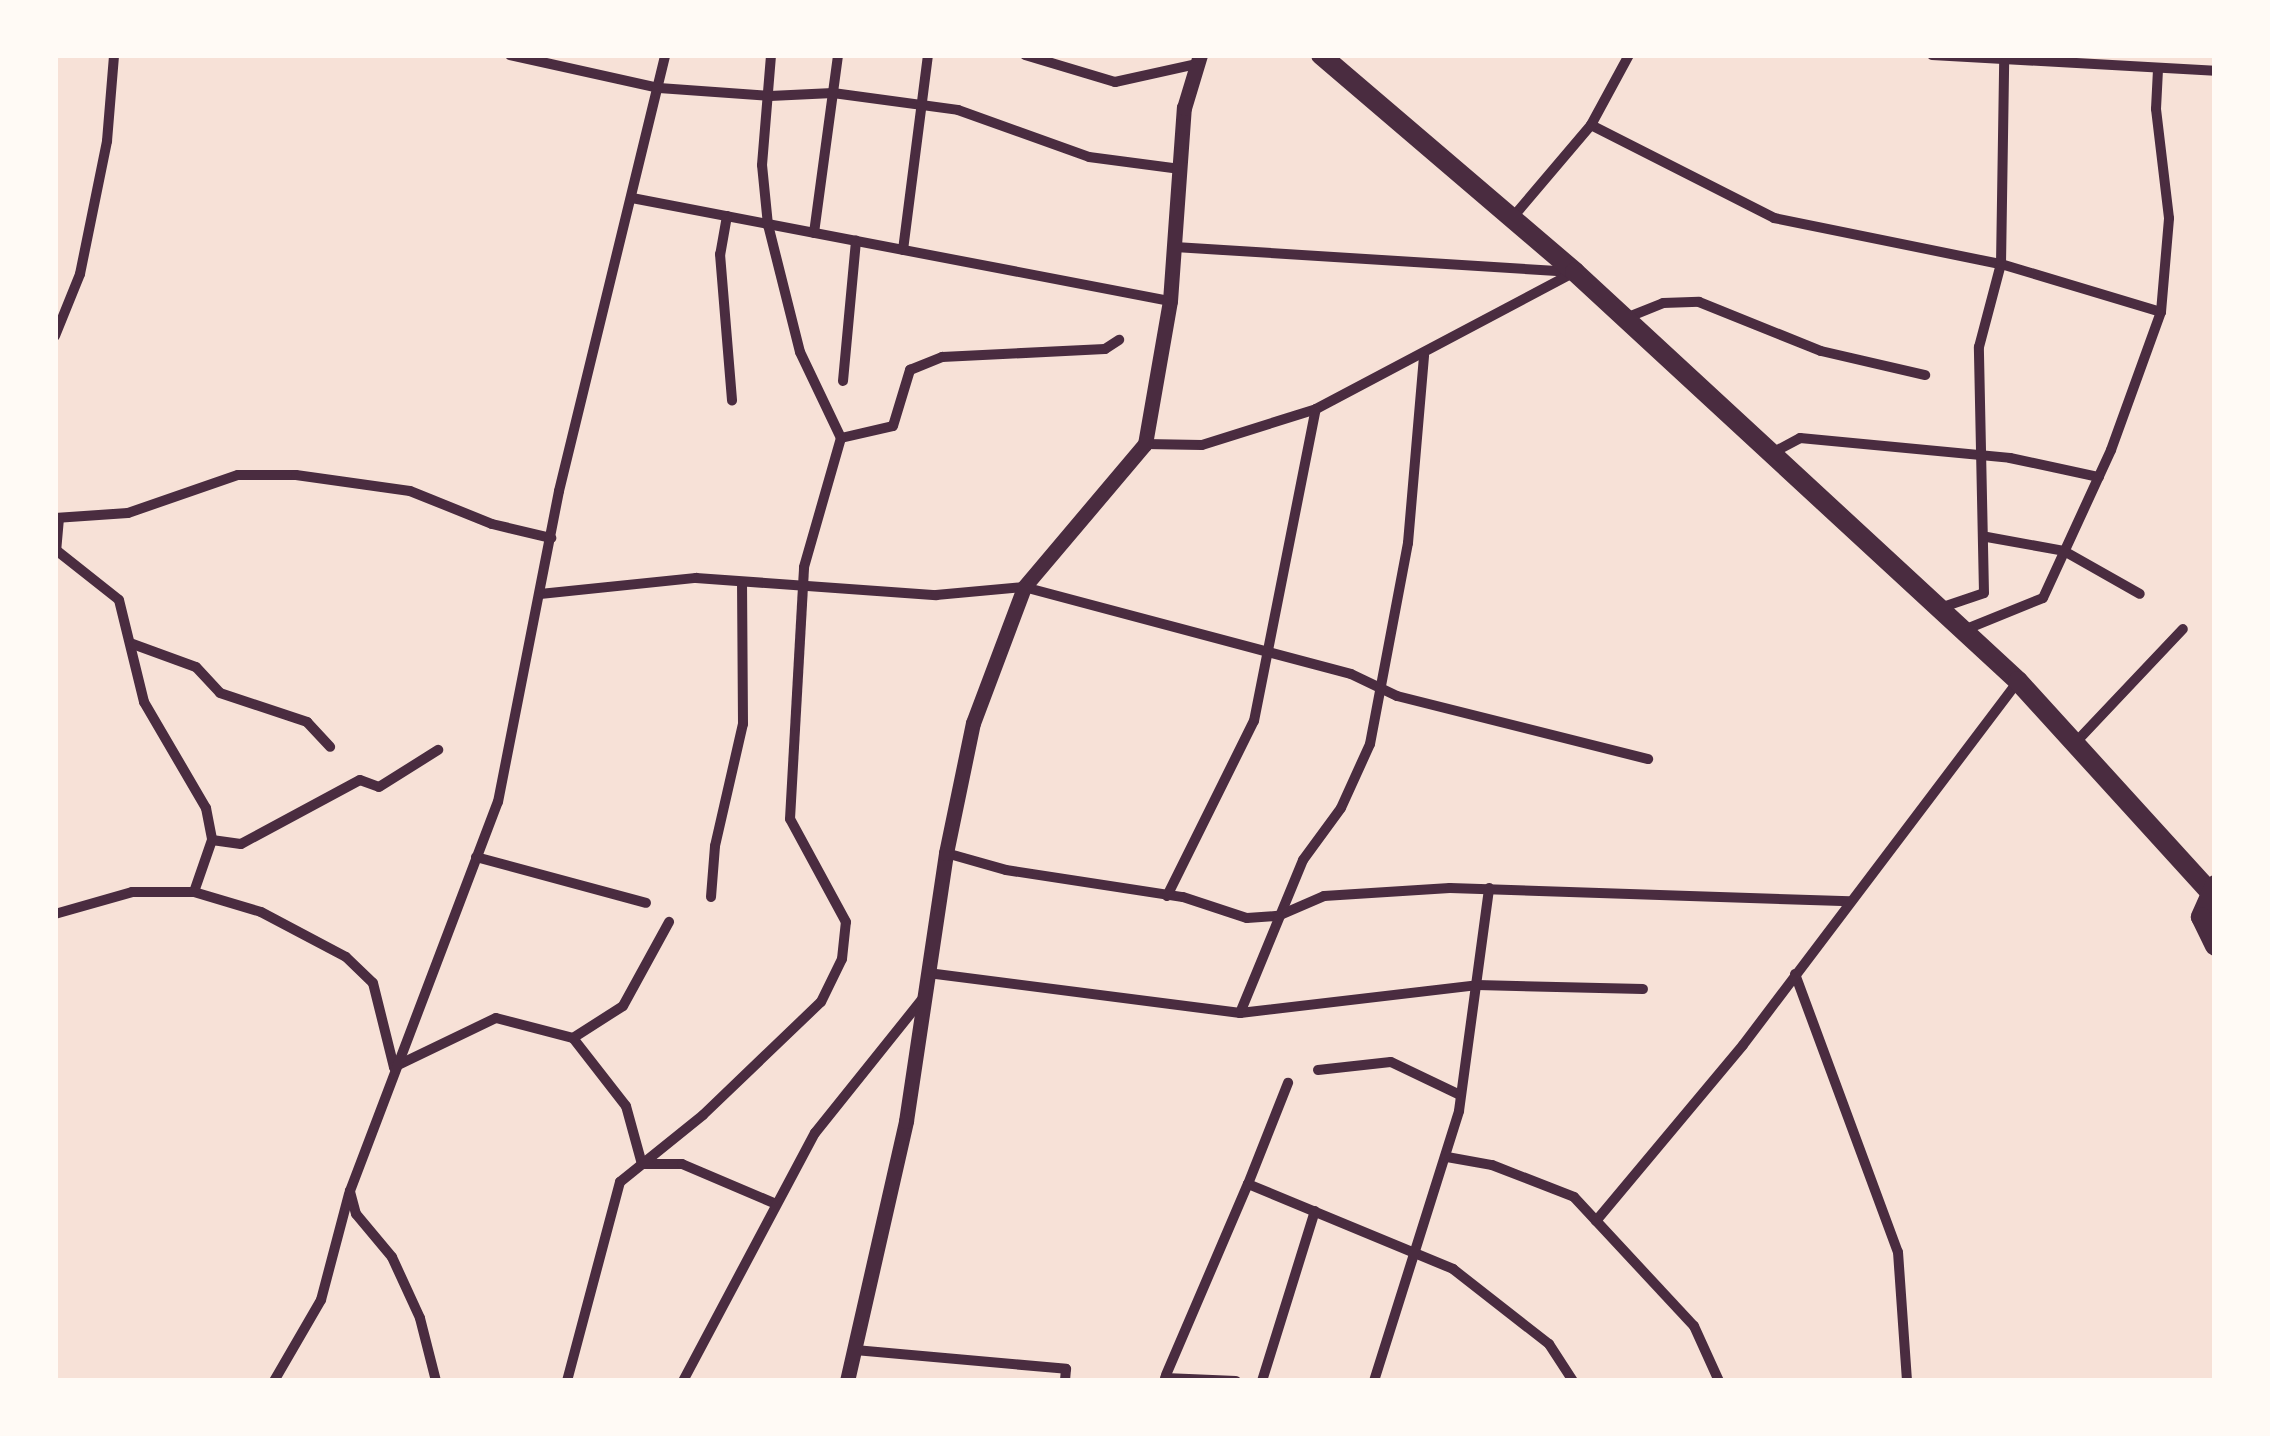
<!DOCTYPE html>
<html>
<head>
<meta charset="utf-8">
<style>
	body { margin:0 }
	#map { position:relative; width:2270px; height:1436px; overflow:hidden; background:#f7e1d7; font-family:"Roboto Condensed",sans-serif }
	div>[style] { position:absolute }
	[style*='--x'] { left:calc(var(--x)*1px); top:calc(var(--y)*1px); width:calc(var(--w)*1px); rotate:calc(var(--a)*1deg) }
	.minor>* { height:10px; margin:-5px; padding:0 5px; transform-origin:5px; border-radius:5px; background:#4a2c40 }
	.tertiary>* { height:15px; margin:-7.5px; padding:0 7.5px; transform-origin:7.5px; border-radius:7.5px; background:#4a2c40 }
	.primary>* { height:20px; margin:-10px; padding:0 10px; transform-origin:10px; border-radius:10px; background:#4a2c40 }
	span { translate:-50% -50%; white-space:nowrap; text-align:center; line-height:1.15; -webkit-text-stroke:9px #fffaf5; paint-order:stroke }
	.frame { position:absolute; inset:0; border:58px solid #fffaf5; pointer-events:none }
</style>
</head>
<body>
<div id="map">
	<div class="minor">
		<i style="--x:510;--y:55;--w:153;--a:12.5"></i>
		<i style="--x:659;--y:88;--w:111;--a:4.1"></i>
		<i style="--x:770;--y:96;--w:63;--a:-2.7"></i>
		<i style="--x:833;--y:93;--w:126;--a:7.7"></i>
		<i style="--x:958;--y:110;--w:139;--a:19.7"></i>
		<i style="--x:1089;--y:157;--w:92;--a:7.5"></i>
		<i style="--x:1025;--y:55;--w:94;--a:16.7"></i>
		<i style="--x:1115;--y:82;--w:84;--a:-12.4"></i>
		<i style="--x:1932;--y:55;--w:283;--a:3.2"></i>
		<i style="--x:1591;--y:125;--w:205;--a:26.9"></i>
		<i style="--x:1774;--y:218;--w:232;--a:11.5"></i>
		<i style="--x:2001;--y:264;--w:167;--a:16.7"></i>
		<i style="--x:632;--y:198;--w:548;--a:10.84"></i>
		<i style="--x:727;--y:216;--w:39;--a:100"></i>
		<i style="--x:720;--y:254;--w:147;--a:85.3"></i>
		<i style="--x:1513;--y:217;--w:121;--a:-49.7"></i>
		<i style="--x:1591;--y:125;--w:80;--a:-61.5"></i>
		<i style="--x:814;--y:233;--w:180;--a:-82.3"></i>
		<i style="--x:1175;--y:247;--w:395;--a:3.6"></i>
		<i style="--x:903;--y:250;--w:197;--a:-82.7"></i>
		<i style="--x:1626;--y:318;--w:40;--a:-22"></i>
		<i style="--x:1663;--y:303;--w:36;--a:-2"></i>
		<i style="--x:1699;--y:302;--w:131;--a:21.9"></i>
		<i style="--x:1821;--y:351;--w:107;--a:13"></i>
		<i style="--x:55;--y:336;--w:67;--a:-68"></i>
		<i style="--x:80;--y:274;--w:136;--a:-78.5"></i>
		<i style="--x:107;--y:141;--w:86;--a:-85.3"></i>
		<i style="--x:843;--y:381;--w:141;--a:-84.7"></i>
		<i style="--x:841;--y:438;--w:53;--a:-13"></i>
		<i style="--x:893;--y:426;--w:59;--a:-73.1"></i>
		<i style="--x:910;--y:370;--w:35;--a:-22"></i>
		<i style="--x:942;--y:357;--w:163;--a:-2.8"></i>
		<i style="--x:1105;--y:349;--w:17;--a:-33"></i>
		<i style="--x:1145;--y:444;--w:57;--a:1"></i>
		<i style="--x:1202;--y:445;--w:120;--a:-17.5"></i>
		<i style="--x:1316;--y:409;--w:293;--a:-27.9"></i>
		<i style="--x:1772;--y:453;--w:32;--a:-28"></i>
		<i style="--x:1800;--y:438;--w:211;--a:5.4"></i>
		<i style="--x:2010;--y:458;--w:91;--a:12.1"></i>
		<i style="--x:55;--y:518;--w:73;--a:-3.9"></i>
		<i style="--x:128;--y:513;--w:116;--a:-19.1"></i>
		<i style="--x:238;--y:475;--w:58;--a:0"></i>
		<i style="--x:296;--y:475;--w:115;--a:8"></i>
		<i style="--x:410;--y:491;--w:88;--a:21.9"></i>
		<i style="--x:492;--y:524;--w:61;--a:13.3"></i>
		<i style="--x:59;--y:518;--w:32;--a:95"></i>
		<i style="--x:56;--y:550;--w:80;--a:38.4"></i>
		<i style="--x:119;--y:600;--w:105;--a:76.2"></i>
		<i style="--x:144;--y:702;--w:123;--a:59.7"></i>
		<i style="--x:206;--y:808;--w:33;--a:79"></i>
		<i style="--x:212;--y:840;--w:55;--a:109.1"></i>
		<i style="--x:1987;--y:537;--w:78;--a:10.3"></i>
		<i style="--x:2064;--y:551;--w:87;--a:29.5"></i>
		<i style="--x:540;--y:594;--w:157;--a:-5.9"></i>
		<i style="--x:696;--y:578;--w:241;--a:4.1"></i>
		<i style="--x:936;--y:595;--w:88;--a:-5.2"></i>
		<i style="--x:1024;--y:587;--w:338;--a:14.9"></i>
		<i style="--x:1351;--y:674;--w:51;--a:25.6"></i>
		<i style="--x:1397;--y:696;--w:259;--a:14.1"></i>
		<i style="--x:1940;--y:608;--w:46;--a:-18.8"></i>
		<i style="--x:1984;--y:593;--w:246;--a:-91.2"></i>
		<i style="--x:1979;--y:347;--w:86;--a:-75.2"></i>
		<i style="--x:2001;--y:264;--w:201;--a:-89.1"></i>
		<i style="--x:1964;--y:630;--w:85;--a:-22.1"></i>
		<i style="--x:2043;--y:598;--w:163;--a:-65.3"></i>
		<i style="--x:2111;--y:450;--w:147;--a:-70.1"></i>
		<i style="--x:2161;--y:312;--w:94;--a:-85.1"></i>
		<i style="--x:2169;--y:218;--w:110;--a:-96.8"></i>
		<i style="--x:2156;--y:109;--w:40;--a:-87.1"></i>
		<i style="--x:130;--y:643;--w:70;--a:20"></i>
		<i style="--x:196;--y:667;--w:35;--a:47"></i>
		<i style="--x:220;--y:693;--w:92;--a:18.4"></i>
		<i style="--x:307;--y:722;--w:34;--a:47"></i>
		<i style="--x:2077;--y:741;--w:154;--a:-46.6"></i>
		<i style="--x:212;--y:840;--w:29;--a:8"></i>
		<i style="--x:241;--y:844;--w:135;--a:-28.3"></i>
		<i style="--x:360;--y:780;--w:20;--a:20"></i>
		<i style="--x:379;--y:787;--w:70;--a:-32.1"></i>
		<i style="--x:946;--y:853;--w:62;--a:15.8"></i>
		<i style="--x:1006;--y:870;--w:179;--a:8.7"></i>
		<i style="--x:1183;--y:897;--w:67;--a:18.2"></i>
		<i style="--x:1247;--y:918;--w:31;--a:-4"></i>
		<i style="--x:1278;--y:916;--w:50;--a:-23.5"></i>
		<i style="--x:1324;--y:896;--w:126;--a:-3.6"></i>
		<i style="--x:1450;--y:888;--w:400;--a:1.9"></i>
		<i style="--x:476;--y:857;--w:176;--a:15.1"></i>
		<i style="--x:1167;--y:896;--w:195;--a:-63.6"></i>
		<i style="--x:1254;--y:721;--w:318;--a:-78.8"></i>
		<i style="--x:711;--y:897;--w:51;--a:-85.5"></i>
		<i style="--x:715;--y:846;--w:125;--a:-77.1"></i>
		<i style="--x:743;--y:724;--w:141;--a:-90.4"></i>
		<i style="--x:55;--y:914;--w:80;--a:-15.9"></i>
		<i style="--x:132;--y:892;--w:62;--a:0"></i>
		<i style="--x:194;--y:892;--w:70;--a:16.6"></i>
		<i style="--x:261;--y:912;--w:96;--a:27.9"></i>
		<i style="--x:346;--y:957;--w:37;--a:44"></i>
		<i style="--x:373;--y:983;--w:87;--a:76"></i>
		<i style="--x:394;--y:1067;--w:113;--a:-25.7"></i>
		<i style="--x:496;--y:1018;--w:80;--a:14.6"></i>
		<i style="--x:573;--y:1038;--w:86;--a:52.1"></i>
		<i style="--x:626;--y:1106;--w:60;--a:74.6"></i>
		<i style="--x:642;--y:1164;--w:40;--a:0"></i>
		<i style="--x:682;--y:1164;--w:100;--a:23"></i>
		<i style="--x:928;--y:973;--w:315;--a:7.3"></i>
		<i style="--x:1240;--y:1013;--w:239;--a:-6.7"></i>
		<i style="--x:1477;--y:985;--w:166;--a:1.4"></i>
		<i style="--x:1795;--y:974;--w:296;--a:69.7"></i>
		<i style="--x:1898;--y:1252;--w:129;--a:86"></i>
		<i style="--x:1240;--y:1013;--w:165;--a:-67.6"></i>
		<i style="--x:1303;--y:860;--w:64;--a:-53.8"></i>
		<i style="--x:1341;--y:808;--w:70;--a:-65.6"></i>
		<i style="--x:1370;--y:744;--w:205;--a:-79.3"></i>
		<i style="--x:1408;--y:543;--w:188;--a:-85.1"></i>
		<i style="--x:573;--y:1038;--w:59;--a:-32.6"></i>
		<i style="--x:623;--y:1006;--w:96;--a:-61.3"></i>
		<i style="--x:1318;--y:1070;--w:73;--a:-6.3"></i>
		<i style="--x:1391;--y:1062;--w:76;--a:25.6"></i>
		<i style="--x:1447;--y:1157;--w:46;--a:10.1"></i>
		<i style="--x:1492;--y:1165;--w:88;--a:21.3"></i>
		<i style="--x:1574;--y:1197;--w:176;--a:47.1"></i>
		<i style="--x:1694;--y:1326;--w:60;--a:65.6"></i>
		<i style="--x:1248;--y:1184;--w:109;--a:-68.4"></i>
		<i style="--x:1596;--y:1221;--w:229;--a:-50.1"></i>
		<i style="--x:1743;--y:1045;--w:456;--a:-52.9"></i>
		<i style="--x:855;--y:1350;--w:212;--a:5.1"></i>
		<i style="--x:1066;--y:1369;--w:12;--a:95"></i>
		<i style="--x:1166;--y:1375;--w:208;--a:-66.8"></i>
		<i style="--x:1248;--y:1184;--w:222;--a:22.5"></i>
		<i style="--x:1453;--y:1269;--w:122;--a:38"></i>
		<i style="--x:1549;--y:1344;--w:44;--a:57"></i>
		<i style="--x:1165;--y:1378;--w:71;--a:2.4"></i>
		<i style="--x:274;--y:1381;--w:94;--a:-59.9"></i>
		<i style="--x:321;--y:1300;--w:110;--a:-75.2"></i>
		<i style="--x:436;--y:1381;--w:65;--a:-104.3"></i>
		<i style="--x:420;--y:1318;--w:67;--a:-114.7"></i>
		<i style="--x:392;--y:1257;--w:56;--a:-129.9"></i>
		<i style="--x:356;--y:1214;--w:24;--a:-105"></i>
		<i style="--x:350;--y:1191;--w:416;--a:-69.2"></i>
		<i style="--x:498;--y:802;--w:317;--a:-78.9"></i>
		<i style="--x:559;--y:491;--w:449;--a:-76.3"></i>
		<i style="--x:567;--y:1381;--w:206;--a:-75.1"></i>
		<i style="--x:620;--y:1182;--w:107;--a:-38.9"></i>
		<i style="--x:703;--y:1115;--w:163;--a:-43.8"></i>
		<i style="--x:821;--y:1002;--w:48;--a:-64"></i>
		<i style="--x:842;--y:959;--w:37;--a:-84"></i>
		<i style="--x:846;--y:922;--w:117;--a:-118.5"></i>
		<i style="--x:790;--y:819;--w:252;--a:-86.8"></i>
		<i style="--x:804;--y:567;--w:134;--a:-74"></i>
		<i style="--x:841;--y:438;--w:95;--a:-115.5"></i>
		<i style="--x:800;--y:352;--w:131;--a:-104.1"></i>
		<i style="--x:768;--y:225;--w:60;--a:-95.7"></i>
		<i style="--x:762;--y:165;--w:110;--a:-85.3"></i>
		<i style="--x:683;--y:1381;--w:281;--a:-62"></i>
		<i style="--x:815;--y:1133;--w:173;--a:-51.3"></i>
		<i style="--x:1262;--y:1381;--w:178;--a:-72.7"></i>
		<i style="--x:1374;--y:1381;--w:283;--a:-72.5"></i>
		<i style="--x:1459;--y:1111;--w:225;--a:-82.3"></i>
	</div>
	<div class="tertiary">
		<i style="--x:847;--y:1381;--w:267;--a:-77.2"></i>
		<i style="--x:906;--y:1121;--w:271;--a:-81.5"></i>
		<i style="--x:946;--y:853;--w:133;--a:-78.3"></i>
		<i style="--x:973;--y:723;--w:145;--a:-69.4"></i>
		<i style="--x:1024;--y:587;--w:187;--a:-49.8"></i>
		<i style="--x:1145;--y:444;--w:145;--a:-80.1"></i>
		<i style="--x:1170;--y:301;--w:194;--a:-85.9"></i>
		<i style="--x:1184;--y:108;--w:55;--a:-73.2"></i>
	</div>
	<div class="primary">
		<i style="--x:1321;--y:55;--w:334;--a:40.5"></i>
		<i style="--x:1575;--y:272;--w:603;--a:42.71"></i>
		<i style="--x:2018;--y:681;--w:284;--a:47.7"></i>
		<i style="--x:2215;--y:885;--w:35;--a:114"></i>
		<i style="--x:2201;--y:917;--w:32;--a:64"></i>
	</div>
	<div class="frame"></div>
</div>
</body>
</html>
